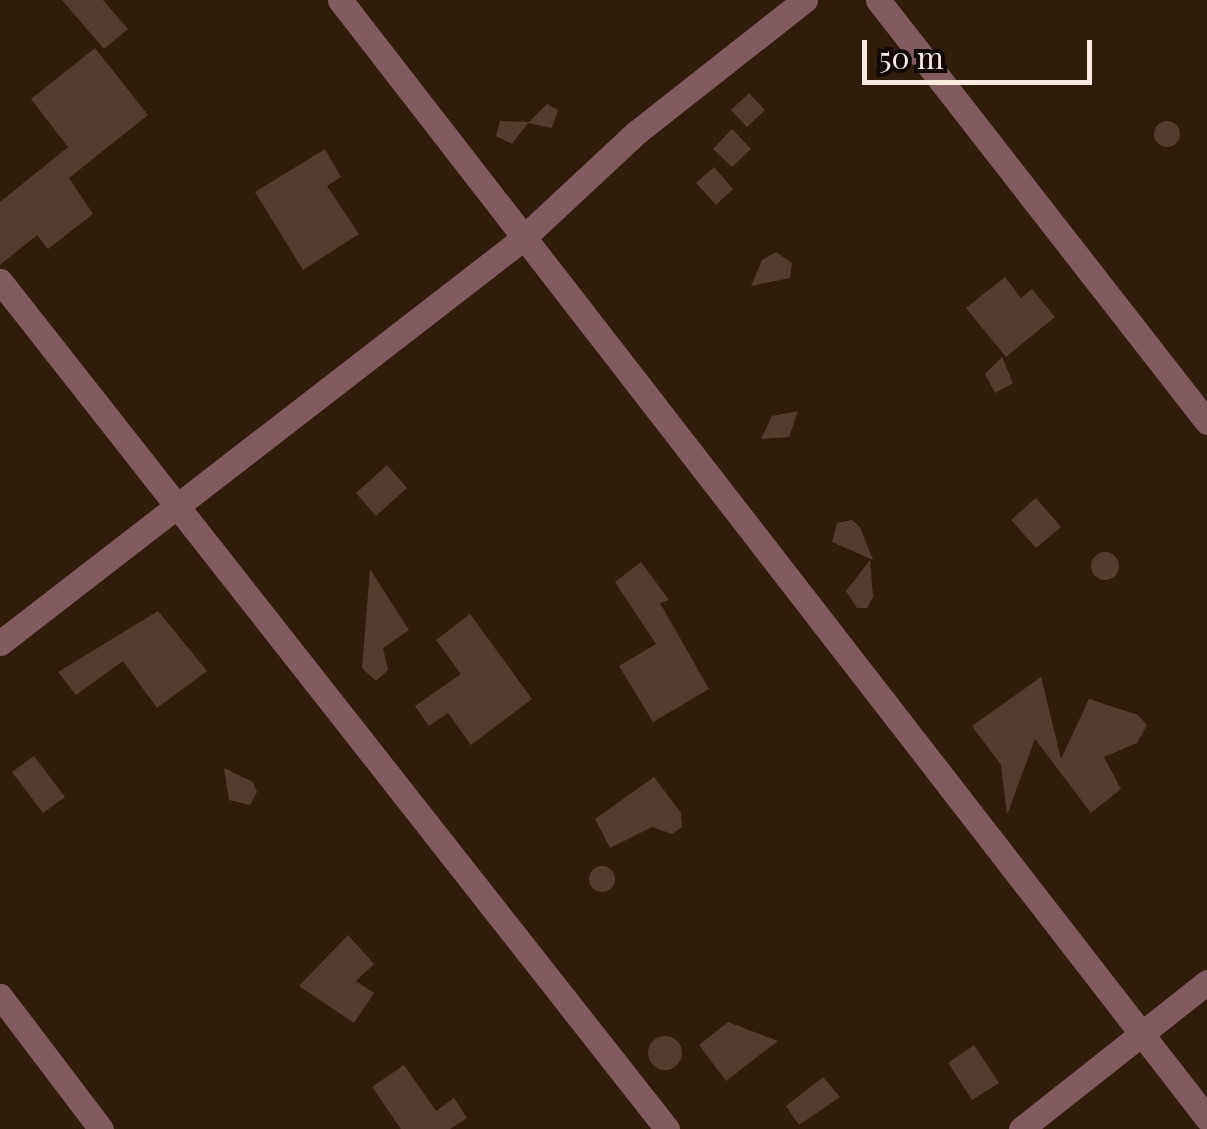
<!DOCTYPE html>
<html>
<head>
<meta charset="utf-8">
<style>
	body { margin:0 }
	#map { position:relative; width:1207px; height:1129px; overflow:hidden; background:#311b09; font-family:"Playfair Display",serif }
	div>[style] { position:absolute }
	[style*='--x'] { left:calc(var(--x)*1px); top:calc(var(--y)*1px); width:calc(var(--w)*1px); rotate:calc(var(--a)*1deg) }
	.building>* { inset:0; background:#563c2c }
	.round { border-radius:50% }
	.minor>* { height:25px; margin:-12.5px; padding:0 12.5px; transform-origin:12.5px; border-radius:12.5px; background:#815b5f }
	span { translate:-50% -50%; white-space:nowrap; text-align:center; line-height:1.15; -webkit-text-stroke:8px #120803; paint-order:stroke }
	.scale { position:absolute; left:862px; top:40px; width:230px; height:45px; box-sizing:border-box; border:5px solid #faeae0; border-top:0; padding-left:12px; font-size:30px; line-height:35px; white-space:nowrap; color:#faeae0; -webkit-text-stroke:8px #120803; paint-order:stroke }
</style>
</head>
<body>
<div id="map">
	<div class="building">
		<i style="clip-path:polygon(62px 0,103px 0,128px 29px,104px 49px)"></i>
		<i style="clip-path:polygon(95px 48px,148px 115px,69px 178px,93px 214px,48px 249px,37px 235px,0 265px,0 202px,68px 147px,31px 99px)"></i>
		<i style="clip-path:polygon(749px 93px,765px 110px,747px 127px,731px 110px)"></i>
		<i style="clip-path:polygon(547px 104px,558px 110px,552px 128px,528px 123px,512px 144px,496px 136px,500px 121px,529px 122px)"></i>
		<i class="round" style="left:1154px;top:121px;width:26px;height:26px"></i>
		<i style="clip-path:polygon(732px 129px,751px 149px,732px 167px,713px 149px)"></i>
		<i style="clip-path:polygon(325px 149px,341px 177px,327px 186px,359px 234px,303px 270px,255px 192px)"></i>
		<i style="clip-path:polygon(714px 167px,733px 189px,716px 205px,696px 183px)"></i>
		<i style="clip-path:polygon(776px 252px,792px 263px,790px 278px,751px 286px,762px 260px)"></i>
		<i style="clip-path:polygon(1005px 277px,1021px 298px,1032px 289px,1055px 317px,1006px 357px,966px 308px)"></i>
		<i style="clip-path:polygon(1002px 357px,1013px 383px,995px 393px,985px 374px)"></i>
		<i style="clip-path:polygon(798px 411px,789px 437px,761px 439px,772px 416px)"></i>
		<i style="clip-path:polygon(387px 465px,407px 488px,376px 516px,356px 493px)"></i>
		<i style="clip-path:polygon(1036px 498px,1061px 527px,1036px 548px,1011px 520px)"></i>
		<i style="clip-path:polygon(852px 520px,860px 527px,873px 560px,832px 542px,837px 523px)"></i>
		<i class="round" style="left:1091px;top:552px;width:28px;height:28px"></i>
		<i style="clip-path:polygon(870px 560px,873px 597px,867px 608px,857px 608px,846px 591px)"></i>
		<i style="clip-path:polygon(641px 562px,669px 600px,660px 603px,709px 689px,653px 722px,619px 666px,656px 644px,615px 582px)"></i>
		<i style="clip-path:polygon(370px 569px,409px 630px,383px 648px,388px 670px,376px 681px,362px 668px)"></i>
		<i style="clip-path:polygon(158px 611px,207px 671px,157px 708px,123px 661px,76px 695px,58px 672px)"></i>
		<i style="clip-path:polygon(470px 614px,532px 699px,471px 745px,448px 713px,429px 726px,415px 706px,461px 674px,436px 640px)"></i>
		<i style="clip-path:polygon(1041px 677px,1061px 759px,1089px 699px,1138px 715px,1147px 725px,1137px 743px,1104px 757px,1121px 789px,1091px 813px,1035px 739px,1007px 815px,1001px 765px,972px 726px)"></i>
		<i style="clip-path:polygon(34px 756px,65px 797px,43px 813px,12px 772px)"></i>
		<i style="clip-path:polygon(224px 768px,253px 782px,257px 792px,250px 805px,229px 800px)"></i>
		<i style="clip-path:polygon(654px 777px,681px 813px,682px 827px,672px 834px,652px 827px,610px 848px,595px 819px)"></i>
		<i class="round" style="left:589px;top:866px;width:26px;height:26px"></i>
		<i style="clip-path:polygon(348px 935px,374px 964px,356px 981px,374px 993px,354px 1023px,299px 986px)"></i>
		<i style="clip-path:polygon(728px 1022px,778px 1041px,726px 1081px,699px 1045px)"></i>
		<i class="round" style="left:648px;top:1036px;width:34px;height:34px"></i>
		<i style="clip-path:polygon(974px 1045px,999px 1083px,972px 1100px,948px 1063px)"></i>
		<i style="clip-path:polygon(404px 1065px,436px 1111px,454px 1098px,467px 1118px,450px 1129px,401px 1129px,372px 1087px)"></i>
		<i style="clip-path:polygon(823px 1077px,840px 1097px,799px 1125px,786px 1106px)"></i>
	</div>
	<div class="minor">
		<i style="--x:340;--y:0;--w:1415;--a:52.21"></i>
		<i style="--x:878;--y:0;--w:535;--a:52.06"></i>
		<i style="--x:0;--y:281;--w:1079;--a:51.81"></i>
		<i style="--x:0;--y:643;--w:659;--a:-37.72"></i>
		<i style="--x:521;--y:240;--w:158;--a:-43"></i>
		<i style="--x:637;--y:132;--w:214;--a:-38.2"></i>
		<i style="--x:0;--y:996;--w:167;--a:52.8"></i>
		<i style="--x:1021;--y:1129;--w:237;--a:-38.3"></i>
	</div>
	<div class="scale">50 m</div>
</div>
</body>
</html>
